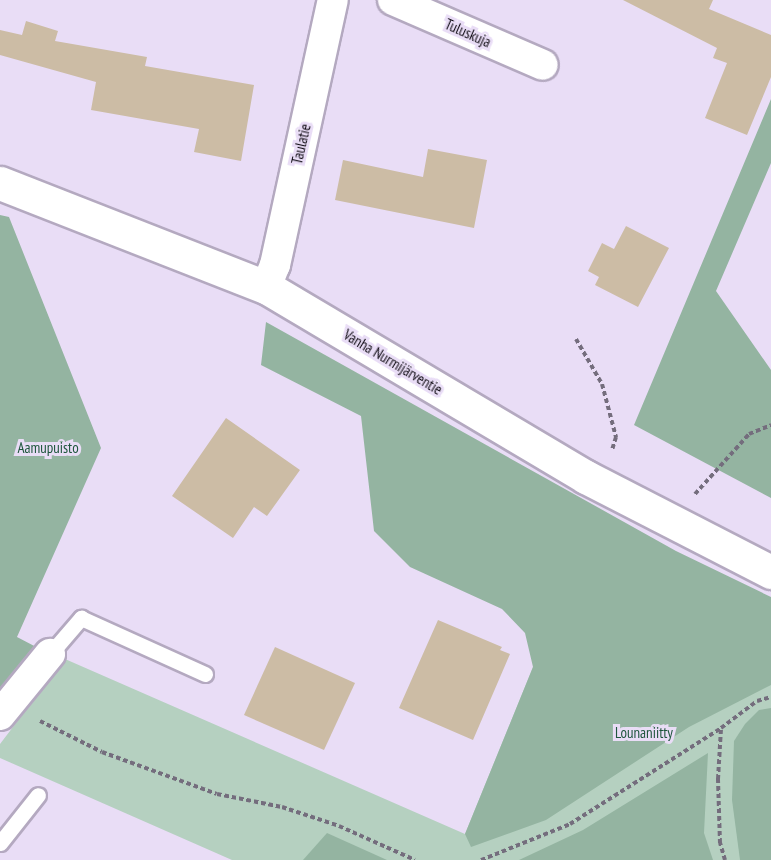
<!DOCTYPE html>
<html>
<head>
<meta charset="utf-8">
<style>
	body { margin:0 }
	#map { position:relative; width:771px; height:860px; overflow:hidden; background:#e9ddf6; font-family:"PT Sans Narrow",sans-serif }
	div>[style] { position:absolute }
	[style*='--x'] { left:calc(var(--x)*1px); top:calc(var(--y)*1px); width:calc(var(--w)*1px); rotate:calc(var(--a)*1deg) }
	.green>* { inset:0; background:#b5d0c0 }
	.forest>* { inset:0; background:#94b4a1 }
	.building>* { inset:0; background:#ccbca5 }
	.path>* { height:4px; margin-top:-2px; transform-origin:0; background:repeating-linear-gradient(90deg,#746d7d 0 4.5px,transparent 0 7.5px) }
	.roads { filter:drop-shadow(2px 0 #b4a9c0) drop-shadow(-2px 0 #b4a9c0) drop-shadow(0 2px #b4a9c0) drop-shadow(0 -2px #b4a9c0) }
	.service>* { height:15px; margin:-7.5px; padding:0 7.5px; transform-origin:7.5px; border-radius:7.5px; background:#fff }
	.minor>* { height:30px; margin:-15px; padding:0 15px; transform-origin:15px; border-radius:15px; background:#fff }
	.tertiary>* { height:33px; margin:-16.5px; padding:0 16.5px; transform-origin:16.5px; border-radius:16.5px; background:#fff }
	span { translate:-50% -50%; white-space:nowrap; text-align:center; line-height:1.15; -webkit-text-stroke:6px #e9ddf6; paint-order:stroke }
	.street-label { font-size:15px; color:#0e0a12 }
	.park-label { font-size:15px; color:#1e563c }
</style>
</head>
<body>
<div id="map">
	<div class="green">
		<i style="clip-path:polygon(771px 614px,771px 860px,232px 860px,0 758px,0 744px,65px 659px,465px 834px,533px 667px)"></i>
	</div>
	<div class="forest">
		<i style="clip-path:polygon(771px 99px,771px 163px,716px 291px,771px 370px,771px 498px,634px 425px)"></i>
		<i style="clip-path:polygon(0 215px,9px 217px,101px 448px,17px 637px,40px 649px,7px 691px,0 688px)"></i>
		<i style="clip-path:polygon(266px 322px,676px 551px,771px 597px,771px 685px,689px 727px,546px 820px,471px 847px,465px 834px,533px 667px,525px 633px,502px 609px,410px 567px,374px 531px,361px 416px,261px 365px)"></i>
		<i style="clip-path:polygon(771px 708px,771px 860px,740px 860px,732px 800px,734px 741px,745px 724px,759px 710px)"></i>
		<i style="clip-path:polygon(708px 753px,704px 833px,713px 860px,519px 860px,583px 830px)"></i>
		<i style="clip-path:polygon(327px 833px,387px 860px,303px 860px)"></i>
	</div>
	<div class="building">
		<i style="clip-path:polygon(623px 0,713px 0,709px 9px,771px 35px,771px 77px,747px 135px,705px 118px,727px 63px,713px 58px,717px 48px)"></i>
		<i style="clip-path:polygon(26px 21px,58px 31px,55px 41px,147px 57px,145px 66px,254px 85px,241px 161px,194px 152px,199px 129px,91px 110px,96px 82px,0 55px,0 30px,22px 35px)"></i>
		<i style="clip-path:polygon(428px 149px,487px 160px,474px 228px,335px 200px,343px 160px,423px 177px)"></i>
		<i style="clip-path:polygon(626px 226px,669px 248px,638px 307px,595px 285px,599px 277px,588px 271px,602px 243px,614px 249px)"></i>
		<i style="clip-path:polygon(226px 418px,300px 470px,267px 516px,254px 507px,233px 538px,172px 496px)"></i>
		<i style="clip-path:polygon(438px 620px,502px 647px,500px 650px,510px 654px,473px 740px,399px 708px)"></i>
		<i style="clip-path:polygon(275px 647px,355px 683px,324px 750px,244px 715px)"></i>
	</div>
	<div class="path">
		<i style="--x:576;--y:339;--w:52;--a:60"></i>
		<i style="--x:602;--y:384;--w:55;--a:75.2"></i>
		<i style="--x:616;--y:437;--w:14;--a:107"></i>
		<i style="--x:695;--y:494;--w:81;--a:-48"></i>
		<i style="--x:749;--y:434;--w:24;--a:-22"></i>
		<i style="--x:40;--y:721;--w:69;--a:26.6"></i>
		<i style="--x:102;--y:752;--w:122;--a:20.1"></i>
		<i style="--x:217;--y:794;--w:66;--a:11.3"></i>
		<i style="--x:282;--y:807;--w:60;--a:18.4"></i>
		<i style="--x:339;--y:826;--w:83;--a:24.1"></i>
		<i style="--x:481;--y:860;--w:96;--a:-22"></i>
		<i style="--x:570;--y:824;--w:179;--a:-32.4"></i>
		<i style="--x:725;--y:860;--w:18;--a:-106"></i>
		<i style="--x:720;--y:843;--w:64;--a:-91.8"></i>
		<i style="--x:718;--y:779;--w:51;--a:-86.6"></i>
		<i style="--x:721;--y:728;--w:45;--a:-36.9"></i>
		<i style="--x:757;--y:701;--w:15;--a:-16"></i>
	</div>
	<div class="roads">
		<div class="service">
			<i style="--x:50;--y:654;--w:48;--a:-49.3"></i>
			<i style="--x:81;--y:618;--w:136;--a:24.3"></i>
			<i style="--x:0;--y:843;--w:61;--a:-51.6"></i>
		</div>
		<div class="minor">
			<i style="--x:393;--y:0;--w:163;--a:23.4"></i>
			<i style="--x:266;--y:287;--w:24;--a:-68"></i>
			<i style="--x:275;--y:265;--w:271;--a:-77.7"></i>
			<i style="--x:0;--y:715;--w:79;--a:-50.7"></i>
		</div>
		<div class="tertiary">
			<i style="--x:0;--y:183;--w:286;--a:21.4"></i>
			<i style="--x:266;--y:287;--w:372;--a:30.7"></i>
			<i style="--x:586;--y:477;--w:208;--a:27.2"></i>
		</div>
	</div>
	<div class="street-label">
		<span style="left:468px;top:33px;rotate:24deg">Tuluskuja</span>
		<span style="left:301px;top:144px;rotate:-77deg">Taulatie</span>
		<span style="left:393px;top:362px;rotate:31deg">Vanha Nurmijärventie</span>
	</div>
	<div class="park-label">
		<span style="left:48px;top:448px">Aamupuisto</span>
		<span style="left:644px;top:733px">Lounaniitty</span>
	</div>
</div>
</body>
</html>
